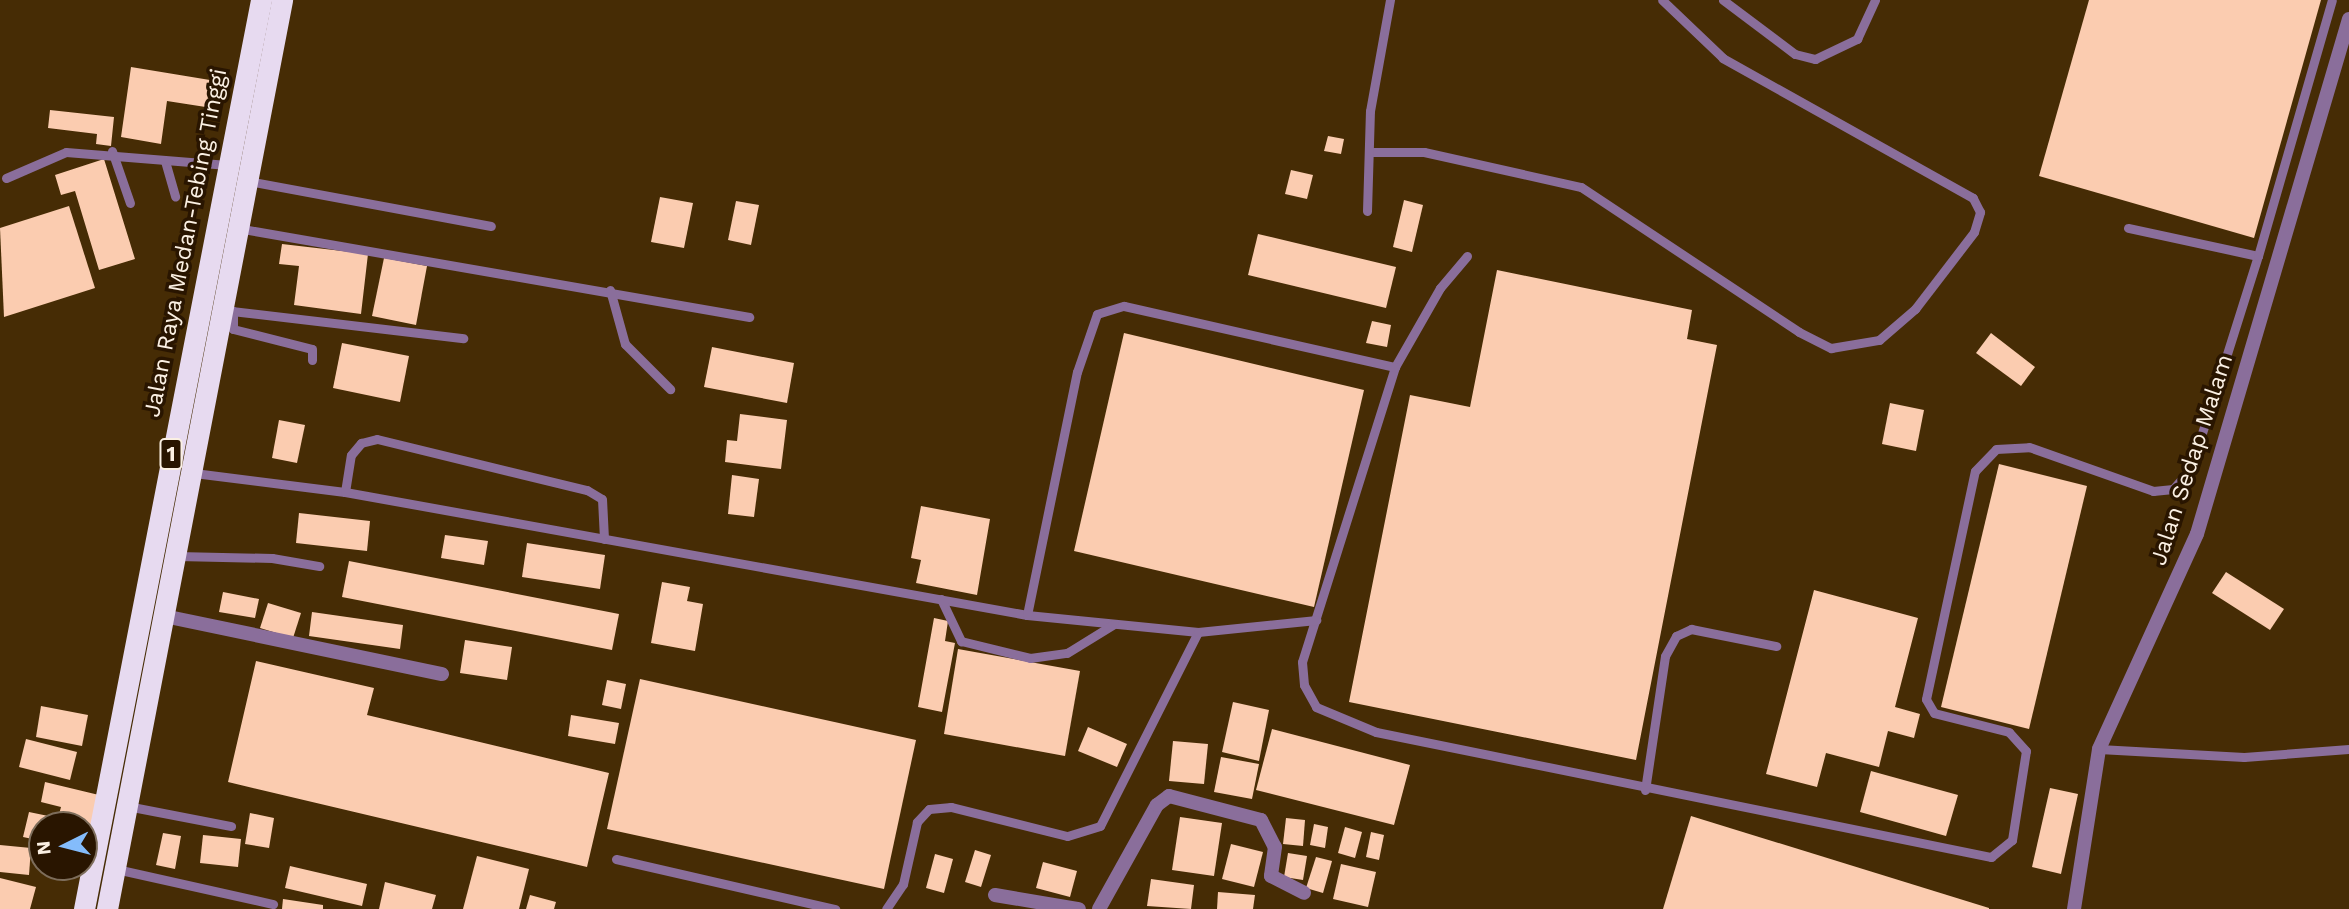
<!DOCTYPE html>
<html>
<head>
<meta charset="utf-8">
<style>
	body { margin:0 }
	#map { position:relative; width:2349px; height:909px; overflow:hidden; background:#462c05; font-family:"Work Sans",sans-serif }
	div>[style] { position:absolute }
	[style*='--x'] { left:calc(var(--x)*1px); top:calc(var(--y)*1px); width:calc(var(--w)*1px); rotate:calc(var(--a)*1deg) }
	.building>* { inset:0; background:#fbccb0 }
	.lane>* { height:9px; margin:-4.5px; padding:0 4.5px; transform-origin:4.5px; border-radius:4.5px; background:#8a6e9b }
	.street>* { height:14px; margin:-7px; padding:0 7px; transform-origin:7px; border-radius:7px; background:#8a6e9b }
	.highway>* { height:21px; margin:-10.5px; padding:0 10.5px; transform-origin:10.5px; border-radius:10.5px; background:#e7daf0 }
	span { translate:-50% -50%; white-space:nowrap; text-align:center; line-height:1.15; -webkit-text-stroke:7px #291500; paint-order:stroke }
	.shield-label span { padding:2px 5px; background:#291500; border:2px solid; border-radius:5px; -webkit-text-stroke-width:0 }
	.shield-label { font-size:21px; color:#fbf0e3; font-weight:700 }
	.street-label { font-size:23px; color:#fbf0e3 }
	.north { position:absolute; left:28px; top:811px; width:70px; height:70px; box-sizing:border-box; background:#291500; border:2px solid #7d6d5b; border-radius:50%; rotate:264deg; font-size:19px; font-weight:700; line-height:28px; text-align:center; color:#fbf0e3 }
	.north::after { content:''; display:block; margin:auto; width:24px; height:32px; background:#84bcfb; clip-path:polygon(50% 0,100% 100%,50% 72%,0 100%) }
</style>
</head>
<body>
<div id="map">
	<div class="building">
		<i style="clip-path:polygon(2089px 0,2321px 0,2254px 238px,2039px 176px)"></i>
		<i style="clip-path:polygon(131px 67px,216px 81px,212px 108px,167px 101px,161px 144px,121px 137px)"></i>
		<i style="clip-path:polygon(50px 110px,114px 117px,111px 146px,96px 144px,97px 134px,48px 128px)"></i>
		<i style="clip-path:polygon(1328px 136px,1344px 139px,1341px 154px,1324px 151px)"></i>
		<i style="clip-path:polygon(104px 159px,135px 259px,99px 270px,75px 191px,61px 195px,55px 175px)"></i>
		<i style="clip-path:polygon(1291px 170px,1313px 175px,1307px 199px,1285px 194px)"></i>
		<i style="clip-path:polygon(660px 197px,693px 203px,684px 248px,651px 242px)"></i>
		<i style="clip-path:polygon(1404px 200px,1423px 205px,1412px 252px,1393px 247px)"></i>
		<i style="clip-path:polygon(736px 201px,759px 205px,751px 245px,728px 240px)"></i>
		<i style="clip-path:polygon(69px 206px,95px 288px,4px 317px,0 228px)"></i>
		<i style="clip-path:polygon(1258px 234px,1396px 267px,1386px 308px,1248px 275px)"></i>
		<i style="clip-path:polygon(282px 244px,368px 254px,361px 314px,294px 305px,299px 266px,279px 264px)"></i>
		<i style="clip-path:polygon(384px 258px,427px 266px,416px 325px,372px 316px)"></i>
		<i style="clip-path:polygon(1497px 270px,1692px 310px,1687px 339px,1717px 345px,1636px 760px,1349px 702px,1410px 395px,1470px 407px)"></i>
		<i style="clip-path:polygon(1372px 321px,1391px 325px,1387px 347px,1366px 343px)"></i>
		<i style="clip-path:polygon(1124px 333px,1364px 390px,1314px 607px,1074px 551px)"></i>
		<i style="clip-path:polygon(1991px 333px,2035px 367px,2021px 386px,1976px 353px)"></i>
		<i style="clip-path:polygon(342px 343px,409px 356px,400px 402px,333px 388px)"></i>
		<i style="clip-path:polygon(712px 347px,794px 363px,787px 403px,704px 387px)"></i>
		<i style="clip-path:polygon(1890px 403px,1924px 410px,1916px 451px,1882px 444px)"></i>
		<i style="clip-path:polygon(740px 414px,787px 420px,781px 469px,725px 462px,727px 440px,737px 441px)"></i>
		<i style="clip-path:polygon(279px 420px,305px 425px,297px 463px,272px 458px)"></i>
		<i style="clip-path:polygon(1999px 464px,2087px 486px,2029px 729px,1941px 707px)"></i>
		<i style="clip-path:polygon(732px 475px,759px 479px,754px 517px,728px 514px)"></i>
		<i style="clip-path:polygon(921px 506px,990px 519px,977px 595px,916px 583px,921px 560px,911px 558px)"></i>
		<i style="clip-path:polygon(299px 513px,370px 521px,367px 551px,296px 543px)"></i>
		<i style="clip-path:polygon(445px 535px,488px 541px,484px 565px,441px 558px)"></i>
		<i style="clip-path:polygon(527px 543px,605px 555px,600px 589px,522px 577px)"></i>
		<i style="clip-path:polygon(349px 561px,619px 614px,612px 650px,342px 597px)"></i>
		<i style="clip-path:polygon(2226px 572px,2284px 609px,2270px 630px,2212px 593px)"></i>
		<i style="clip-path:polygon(662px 582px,690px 587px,687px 601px,703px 604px,695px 651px,651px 643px)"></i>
		<i style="clip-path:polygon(1814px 590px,1918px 618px,1895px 707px,1920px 714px,1914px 738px,1888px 731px,1879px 767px,1826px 753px,1817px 787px,1766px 774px)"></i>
		<i style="clip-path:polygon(223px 592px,259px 599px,255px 618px,219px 612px)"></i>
		<i style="clip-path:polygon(268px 603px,301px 613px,293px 638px,260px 628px)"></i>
		<i style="clip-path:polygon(312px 612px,403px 625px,400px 649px,309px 636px)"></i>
		<i style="clip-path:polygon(934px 618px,948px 621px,945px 641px,955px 643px,942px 712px,918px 707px)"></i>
		<i style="clip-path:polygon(465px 640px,512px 647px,507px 680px,460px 673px)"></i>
		<i style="clip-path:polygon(958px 649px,1080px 671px,1065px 756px,944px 734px)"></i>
		<i style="clip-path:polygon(256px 661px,374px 688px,367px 715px,609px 773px,587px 867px,228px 782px)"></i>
		<i style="clip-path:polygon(640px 679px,916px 740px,884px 889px,607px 829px)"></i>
		<i style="clip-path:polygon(607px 680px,626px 684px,621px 709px,602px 705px)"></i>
		<i style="clip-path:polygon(1233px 702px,1269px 710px,1259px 761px,1222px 752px)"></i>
		<i style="clip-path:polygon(41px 706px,88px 715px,82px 746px,36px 737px)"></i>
		<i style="clip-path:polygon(571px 715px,619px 723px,615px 744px,568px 736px)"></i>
		<i style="clip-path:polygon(1088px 727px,1127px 744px,1117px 767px,1078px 751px)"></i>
		<i style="clip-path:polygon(1272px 729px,1410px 765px,1394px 825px,1256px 790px)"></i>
		<i style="clip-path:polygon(26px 739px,77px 752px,70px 780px,19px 767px)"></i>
		<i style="clip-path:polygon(1173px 741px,1208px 744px,1204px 784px,1169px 781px)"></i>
		<i style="clip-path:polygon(1221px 757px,1259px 764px,1252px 799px,1214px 792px)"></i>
		<i style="clip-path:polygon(1871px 771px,1958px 795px,1946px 836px,1860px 812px)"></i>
		<i style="clip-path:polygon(45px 782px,99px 795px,84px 855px,84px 825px,42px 825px,42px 841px,23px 837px,29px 812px,58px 818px,61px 807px,41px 802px)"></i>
		<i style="clip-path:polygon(2050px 788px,2078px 794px,2061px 874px,2032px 867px)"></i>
		<i style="clip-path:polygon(250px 813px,274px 818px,269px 848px,245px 844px)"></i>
		<i style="clip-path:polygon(1691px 816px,1989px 908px,1989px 909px,1663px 909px)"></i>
		<i style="clip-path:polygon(1180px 817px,1222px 823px,1214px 876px,1172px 870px)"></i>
		<i style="clip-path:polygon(1286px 818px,1305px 820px,1303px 846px,1283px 844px)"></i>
		<i style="clip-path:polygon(1314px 824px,1328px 827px,1325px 848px,1310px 845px)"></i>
		<i style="clip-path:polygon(1345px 827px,1362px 832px,1355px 858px,1338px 853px)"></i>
		<i style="clip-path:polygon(1371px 832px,1384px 835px,1379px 860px,1366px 857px)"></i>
		<i style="clip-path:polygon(163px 833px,181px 836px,175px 869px,156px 865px)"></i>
		<i style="clip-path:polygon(203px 835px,241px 839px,238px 867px,200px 863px)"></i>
		<i style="clip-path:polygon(1231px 844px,1263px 852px,1254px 887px,1222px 879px)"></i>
		<i style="clip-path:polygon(0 845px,31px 848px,29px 875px,0 872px)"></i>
		<i style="clip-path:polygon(975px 850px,991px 855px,981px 887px,965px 882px)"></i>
		<i style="clip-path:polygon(1288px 853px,1307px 856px,1303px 880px,1284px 877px)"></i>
		<i style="clip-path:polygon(935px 854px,953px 859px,944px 893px,926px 888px)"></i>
		<i style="clip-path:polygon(477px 856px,529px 869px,519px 909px,463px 909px)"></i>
		<i style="clip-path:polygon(1316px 857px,1332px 861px,1323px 893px,1306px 888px)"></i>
		<i style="clip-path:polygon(1043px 862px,1077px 871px,1070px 897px,1036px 888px)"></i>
		<i style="clip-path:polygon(1341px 864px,1376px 872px,1368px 907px,1333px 899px)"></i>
		<i style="clip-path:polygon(290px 866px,367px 884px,362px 906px,285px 888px)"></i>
		<i style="clip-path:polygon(0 878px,36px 887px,30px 909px,0 909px)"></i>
		<i style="clip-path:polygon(1151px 879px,1194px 885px,1191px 909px,1147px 906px)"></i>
		<i style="clip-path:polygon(385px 882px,436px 895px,432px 909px,379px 909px)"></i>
		<i style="clip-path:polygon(1218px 892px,1255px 895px,1253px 909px,1217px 909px)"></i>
		<i style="clip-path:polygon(530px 895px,556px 902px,554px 909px,526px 909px)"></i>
		<i style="clip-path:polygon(283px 899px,323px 905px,323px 909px,282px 909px)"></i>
	</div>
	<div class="lane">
		<i style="--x:1723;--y:0;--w:90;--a:36.9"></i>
		<i style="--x:1795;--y:54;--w:21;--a:14"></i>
		<i style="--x:1815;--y:59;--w:47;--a:-25.5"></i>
		<i style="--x:1857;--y:39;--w:43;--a:-65.2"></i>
		<i style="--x:112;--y:151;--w:55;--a:70.9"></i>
		<i style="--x:1370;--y:152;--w:54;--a:0"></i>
		<i style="--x:1424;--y:152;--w:161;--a:12.6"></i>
		<i style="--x:1581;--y:187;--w:262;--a:33.6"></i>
		<i style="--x:1799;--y:332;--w:36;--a:27"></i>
		<i style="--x:1831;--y:348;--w:49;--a:-9.5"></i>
		<i style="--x:1879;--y:340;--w:48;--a:-40.7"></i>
		<i style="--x:1915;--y:309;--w:97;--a:-52.5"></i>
		<i style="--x:1974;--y:232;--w:21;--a:-73"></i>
		<i style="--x:1980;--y:212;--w:16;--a:-117"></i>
		<i style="--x:1973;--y:198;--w:287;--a:-150.8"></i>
		<i style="--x:1723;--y:58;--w:84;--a:-136.4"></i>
		<i style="--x:165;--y:161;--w:37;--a:74"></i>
		<i style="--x:6;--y:178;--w:65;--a:-23.4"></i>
		<i style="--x:66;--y:152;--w:162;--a:4.6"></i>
		<i style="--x:248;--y:181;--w:247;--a:10.5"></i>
		<i style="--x:1367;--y:211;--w:100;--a:-88.3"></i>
		<i style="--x:1370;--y:111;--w:113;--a:-79.8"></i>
		<i style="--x:237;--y:228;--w:520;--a:9.86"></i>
		<i style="--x:1467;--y:256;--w:42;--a:130.2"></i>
		<i style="--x:1440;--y:288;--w:91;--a:119.7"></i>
		<i style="--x:1395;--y:367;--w:309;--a:107.5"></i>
		<i style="--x:1302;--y:662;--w:23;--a:85"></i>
		<i style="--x:1304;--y:685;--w:25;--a:61"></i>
		<i style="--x:1316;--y:707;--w:65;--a:22.6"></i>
		<i style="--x:1376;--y:732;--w:628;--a:11.49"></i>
		<i style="--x:1991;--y:857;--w:27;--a:-39"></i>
		<i style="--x:2012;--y:840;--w:90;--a:-81.1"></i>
		<i style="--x:2026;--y:751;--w:25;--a:-132"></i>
		<i style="--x:2009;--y:732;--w:77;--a:-165.8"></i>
		<i style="--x:1934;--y:713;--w:16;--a:-120"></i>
		<i style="--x:1926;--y:699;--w:233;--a:-77.9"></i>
		<i style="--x:1975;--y:471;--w:30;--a:-46"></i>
		<i style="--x:1996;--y:449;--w:33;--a:-3"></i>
		<i style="--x:2029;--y:447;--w:132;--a:19.5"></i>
		<i style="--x:2153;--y:491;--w:20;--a:-6"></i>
		<i style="--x:2173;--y:489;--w:28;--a:-49"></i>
		<i style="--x:2191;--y:468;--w:222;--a:-72.5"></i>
		<i style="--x:2258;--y:256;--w:133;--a:-167.8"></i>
		<i style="--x:2258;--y:256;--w:266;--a:-73.9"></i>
		<i style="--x:610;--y:290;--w:56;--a:74.5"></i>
		<i style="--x:625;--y:344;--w:64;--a:45"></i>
		<i style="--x:223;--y:310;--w:242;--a:6.7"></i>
		<i style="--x:233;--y:311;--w:18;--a:90"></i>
		<i style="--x:233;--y:329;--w:81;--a:14.2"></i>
		<i style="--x:312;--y:349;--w:11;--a:90"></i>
		<i style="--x:194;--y:473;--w:152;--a:7.2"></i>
		<i style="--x:345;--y:492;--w:693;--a:10.22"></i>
		<i style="--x:1027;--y:615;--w:172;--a:5.7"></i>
		<i style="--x:1198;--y:632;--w:217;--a:116.8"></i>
		<i style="--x:1100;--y:826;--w:34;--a:163"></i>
		<i style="--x:1067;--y:836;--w:120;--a:-166"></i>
		<i style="--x:951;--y:807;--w:22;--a:175"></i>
		<i style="--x:929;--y:809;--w:18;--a:133"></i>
		<i style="--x:917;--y:822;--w:64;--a:102.7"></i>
		<i style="--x:903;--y:884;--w:30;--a:124"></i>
		<i style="--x:345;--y:492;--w:37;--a:-81"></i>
		<i style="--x:351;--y:455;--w:16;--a:-50"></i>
		<i style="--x:361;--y:443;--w:16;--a:-14"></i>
		<i style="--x:377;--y:439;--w:216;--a:13.7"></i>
		<i style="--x:587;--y:490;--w:17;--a:31"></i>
		<i style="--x:602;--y:499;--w:40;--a:87.1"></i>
		<i style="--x:177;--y:556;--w:95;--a:1.2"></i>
		<i style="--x:272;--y:558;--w:48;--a:9.7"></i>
		<i style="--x:941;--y:599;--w:47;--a:64.5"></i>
		<i style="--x:961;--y:641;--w:71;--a:13.8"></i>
		<i style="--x:1030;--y:658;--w:37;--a:-8"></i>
		<i style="--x:1067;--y:653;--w:55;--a:-31.7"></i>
		<i style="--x:1027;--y:615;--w:248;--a:-78.4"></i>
		<i style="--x:1077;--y:372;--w:61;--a:-71"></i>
		<i style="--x:1097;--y:314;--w:28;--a:-17"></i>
		<i style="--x:1124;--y:306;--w:278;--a:12.7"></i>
		<i style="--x:1198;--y:632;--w:119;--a:-5.8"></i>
		<i style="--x:2099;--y:749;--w:145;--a:3.2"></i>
		<i style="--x:2244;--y:757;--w:105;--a:-4.4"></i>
		<i style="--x:1645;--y:790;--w:135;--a:-81.5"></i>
		<i style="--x:1665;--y:656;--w:23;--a:-61"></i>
		<i style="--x:1676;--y:636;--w:17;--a:-25"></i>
		<i style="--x:1691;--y:629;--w:87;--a:11.3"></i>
		<i style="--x:127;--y:806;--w:106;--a:10.9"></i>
		<i style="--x:616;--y:859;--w:225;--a:12.9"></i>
		<i style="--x:116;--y:869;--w:161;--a:12.6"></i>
	</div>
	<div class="street">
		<i style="--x:164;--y:616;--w:284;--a:11.8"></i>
		<i style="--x:995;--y:895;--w:85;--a:9.5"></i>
		<i style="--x:1099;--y:909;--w:119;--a:-60.9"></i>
		<i style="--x:1157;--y:805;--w:15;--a:-37"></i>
		<i style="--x:1169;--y:796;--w:95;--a:14.6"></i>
		<i style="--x:1261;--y:820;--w:30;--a:63"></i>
		<i style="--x:1275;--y:847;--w:29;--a:98"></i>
		<i style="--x:1271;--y:876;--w:37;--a:27"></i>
		<i style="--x:2074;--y:909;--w:162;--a:-81.1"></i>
		<i style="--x:2099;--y:749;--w:236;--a:-65.5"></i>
		<i style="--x:2197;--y:534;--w:537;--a:-73.56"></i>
	</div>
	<div class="highway">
		<i style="--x:84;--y:909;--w:926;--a:-78.98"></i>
		<i style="--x:107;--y:909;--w:926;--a:-79.1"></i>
	</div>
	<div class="shield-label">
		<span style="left:171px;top:454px">1</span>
	</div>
	<div class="street-label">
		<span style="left:186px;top:243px;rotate:-79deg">Jalan Raya Medan-Tebing Tinggi</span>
		<span style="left:2192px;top:460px;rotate:-72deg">Jalan Sedap Malam</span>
	</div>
	<div class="north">N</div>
</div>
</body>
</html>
